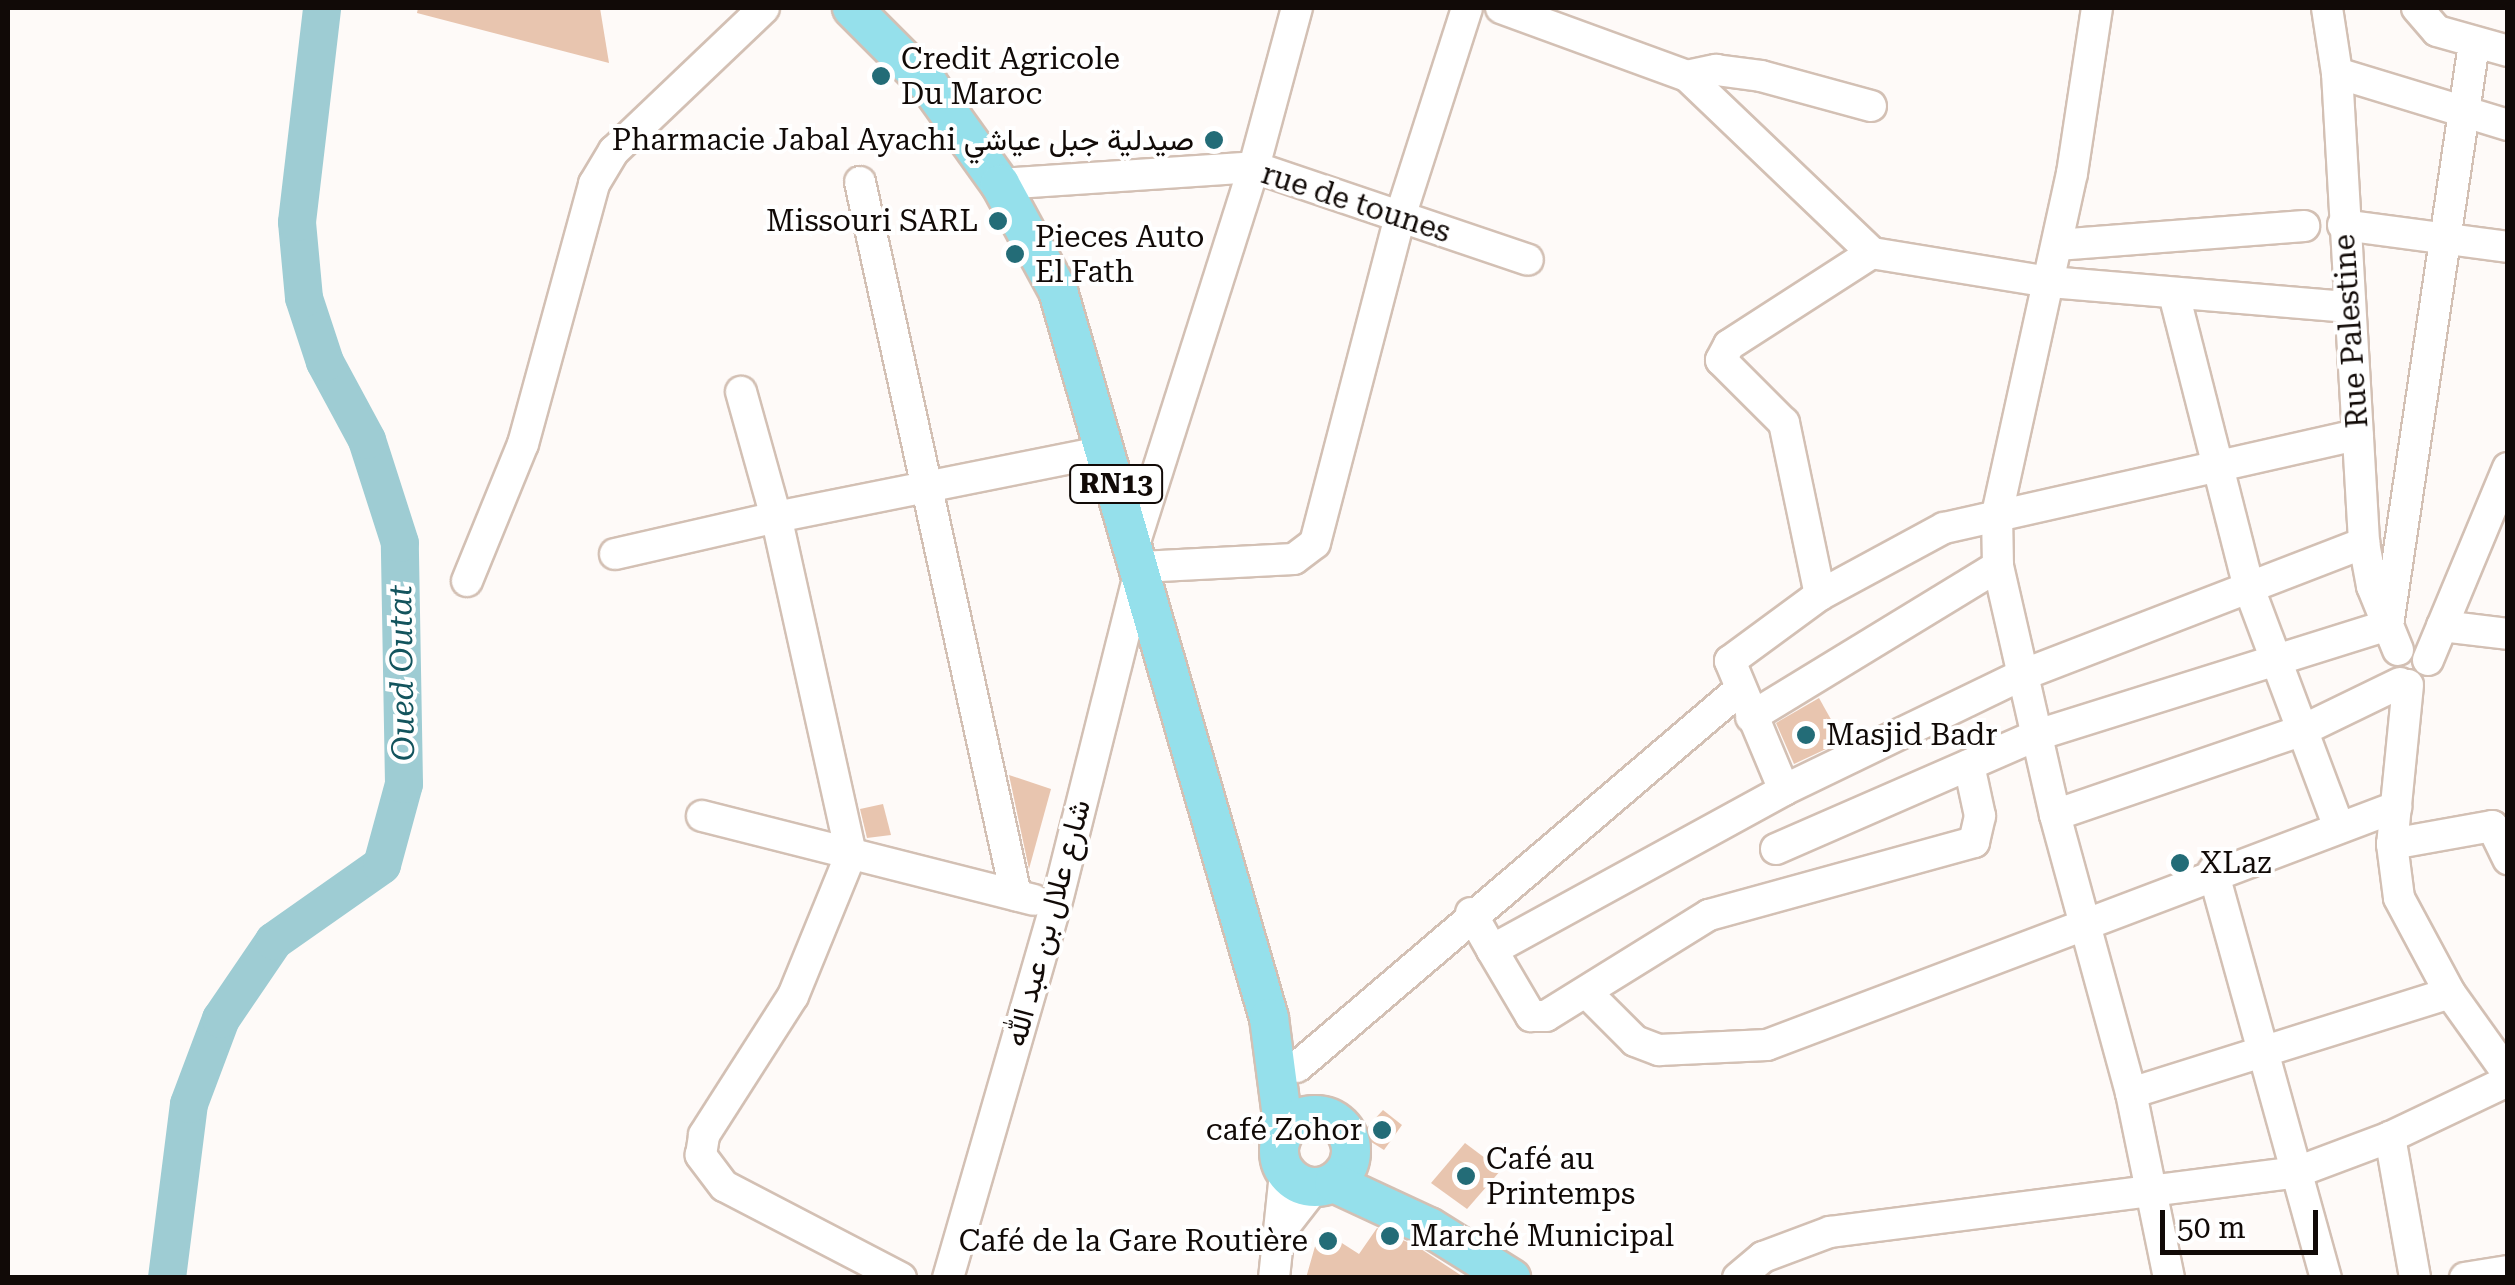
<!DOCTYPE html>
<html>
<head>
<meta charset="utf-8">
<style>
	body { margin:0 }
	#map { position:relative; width:2515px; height:1285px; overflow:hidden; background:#fefaf8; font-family:"Roboto Serif",Vazirmatn,serif }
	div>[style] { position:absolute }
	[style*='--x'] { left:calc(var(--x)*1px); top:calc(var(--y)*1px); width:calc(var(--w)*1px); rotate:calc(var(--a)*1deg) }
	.river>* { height:38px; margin:-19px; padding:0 19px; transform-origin:19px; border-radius:19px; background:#9eccd3 }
	.building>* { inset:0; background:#e8c5af }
	.roads { filter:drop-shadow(2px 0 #d3c0b4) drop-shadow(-2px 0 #d3c0b4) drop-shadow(0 2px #d3c0b4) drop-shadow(0 -2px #d3c0b4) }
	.minor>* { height:30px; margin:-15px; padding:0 15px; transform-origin:15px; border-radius:15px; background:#fff }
	.major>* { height:38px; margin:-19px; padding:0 19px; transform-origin:19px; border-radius:19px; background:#95e0eb }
	.major>.ring { margin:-19px; padding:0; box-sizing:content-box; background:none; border:38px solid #95e0eb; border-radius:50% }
	.dots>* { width:28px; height:28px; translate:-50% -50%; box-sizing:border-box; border:5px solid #fff; border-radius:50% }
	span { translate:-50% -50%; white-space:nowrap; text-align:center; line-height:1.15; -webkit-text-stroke:8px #fff; paint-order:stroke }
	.shield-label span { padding:2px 8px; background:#fff; border:2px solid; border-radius:8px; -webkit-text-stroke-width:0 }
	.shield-label { font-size:28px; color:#110a07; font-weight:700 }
	.poi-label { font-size:30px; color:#110a07 }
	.left { translate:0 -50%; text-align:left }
	.right { translate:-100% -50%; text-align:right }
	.street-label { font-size:30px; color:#110a07 }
	.water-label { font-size:32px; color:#13545d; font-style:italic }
	.frame { position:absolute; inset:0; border:10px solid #110a07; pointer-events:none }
	.scale { position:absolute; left:2160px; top:1210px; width:158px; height:45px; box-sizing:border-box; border:5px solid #110a07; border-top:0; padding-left:12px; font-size:30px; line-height:35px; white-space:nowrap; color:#110a07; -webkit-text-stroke:8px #fff; paint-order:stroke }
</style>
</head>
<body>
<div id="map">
	<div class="river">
		<i style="--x:167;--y:1278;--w:175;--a:-82.8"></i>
		<i style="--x:189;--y:1104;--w:91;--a:-69.4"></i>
		<i style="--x:221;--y:1019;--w:94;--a:-55.8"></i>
		<i style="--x:274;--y:941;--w:132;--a:-35.1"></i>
		<i style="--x:382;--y:865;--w:84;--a:-74.8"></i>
		<i style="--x:404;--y:784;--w:241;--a:-91"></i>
		<i style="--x:400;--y:543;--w:108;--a:-107.8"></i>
		<i style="--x:367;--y:440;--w:89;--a:-118.3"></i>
		<i style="--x:325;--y:362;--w:67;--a:-108.2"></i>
		<i style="--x:304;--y:298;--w:76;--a:-95.3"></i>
		<i style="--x:297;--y:222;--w:215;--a:-83.3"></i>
	</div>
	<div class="building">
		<i style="clip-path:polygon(418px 8px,600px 8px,609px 63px,417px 13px)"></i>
		<i style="clip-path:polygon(1819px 698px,1843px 741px,1794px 764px,1776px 723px)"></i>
		<i style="clip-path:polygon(1009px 775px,1051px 789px,1029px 869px)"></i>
		<i style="clip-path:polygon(883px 804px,891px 835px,867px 838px,860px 809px)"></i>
		<i style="clip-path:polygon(1383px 1110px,1402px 1125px,1384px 1150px,1360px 1135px)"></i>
		<i style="clip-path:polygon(1465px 1143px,1501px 1170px,1467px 1209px,1431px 1183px)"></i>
		<i style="clip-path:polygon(1377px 1228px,1418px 1247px,1465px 1278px,1306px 1278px,1320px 1229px,1359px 1254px)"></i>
	</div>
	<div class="roads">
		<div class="minor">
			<i style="--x:1501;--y:8;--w:198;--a:20.1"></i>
			<i style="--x:1687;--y:76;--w:256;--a:43.7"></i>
			<i style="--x:1872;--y:253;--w:180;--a:9.3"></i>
			<i style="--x:2050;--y:282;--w:297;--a:4.8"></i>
			<i style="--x:2097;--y:8;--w:167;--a:98.6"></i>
			<i style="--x:2072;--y:173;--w:349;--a:102.4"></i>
			<i style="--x:1997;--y:514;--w:52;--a:88.9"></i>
			<i style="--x:1998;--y:566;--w:255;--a:77.1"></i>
			<i style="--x:2055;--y:815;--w:288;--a:74.7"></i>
			<i style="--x:2131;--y:1093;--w:189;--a:78.4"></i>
			<i style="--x:2327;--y:8;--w:66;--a:81.3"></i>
			<i style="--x:2337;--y:73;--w:471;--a:86.7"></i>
			<i style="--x:2364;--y:543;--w:44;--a:79.5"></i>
			<i style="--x:2372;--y:586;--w:69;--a:67.9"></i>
			<i style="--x:2417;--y:8;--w:30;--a:49"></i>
			<i style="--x:2437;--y:31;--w:74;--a:15.7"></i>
			<i style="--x:2337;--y:73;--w:179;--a:16.9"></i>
			<i style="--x:1687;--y:76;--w:30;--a:-12"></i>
			<i style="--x:1716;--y:70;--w:45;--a:7.6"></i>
			<i style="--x:1761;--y:76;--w:114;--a:15.3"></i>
			<i style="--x:860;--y:182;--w:730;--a:77.66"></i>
			<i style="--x:1000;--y:184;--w:255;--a:-3.8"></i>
			<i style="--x:1254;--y:167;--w:289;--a:18.7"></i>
			<i style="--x:2343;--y:225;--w:166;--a:7.6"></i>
			<i style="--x:2057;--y:245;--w:248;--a:-4.4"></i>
			<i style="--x:2174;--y:294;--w:303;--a:75.7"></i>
			<i style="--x:2249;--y:588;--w:256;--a:69.4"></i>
			<i style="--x:1134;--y:545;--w:397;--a:-72.4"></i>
			<i style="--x:1254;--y:167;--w:165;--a:-74.9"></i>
			<i style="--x:615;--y:554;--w:165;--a:-12.9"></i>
			<i style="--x:776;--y:517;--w:130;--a:-105.6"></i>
			<i style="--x:467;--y:581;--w:148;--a:-67.8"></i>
			<i style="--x:523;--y:444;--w:270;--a:-74.7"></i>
			<i style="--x:594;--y:184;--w:39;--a:-59"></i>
			<i style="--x:614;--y:151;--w:207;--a:-43.6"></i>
			<i style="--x:1820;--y:595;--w:176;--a:-101.8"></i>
			<i style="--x:1784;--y:423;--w:89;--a:-135"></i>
			<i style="--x:1721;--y:360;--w:17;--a:-62"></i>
			<i style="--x:1729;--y:345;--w:170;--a:-32.8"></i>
			<i style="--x:2442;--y:626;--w:66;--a:6.9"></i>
			<i style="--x:2428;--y:660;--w:208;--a:-67.4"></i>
			<i style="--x:2408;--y:685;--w:160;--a:95.7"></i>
			<i style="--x:2392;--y:844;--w:54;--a:82.6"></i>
			<i style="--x:2399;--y:898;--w:108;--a:61.8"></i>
			<i style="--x:2450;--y:993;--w:100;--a:54.4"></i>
			<i style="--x:1751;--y:717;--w:289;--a:-31.4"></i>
			<i style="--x:1784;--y:790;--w:140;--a:-112.7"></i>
			<i style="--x:1730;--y:661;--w:112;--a:-36.3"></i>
			<i style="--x:1820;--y:595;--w:141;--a:-28.4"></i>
			<i style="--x:1944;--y:528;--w:424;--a:-12.7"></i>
			<i style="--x:2055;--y:815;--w:260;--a:-18.9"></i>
			<i style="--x:2301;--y:731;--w:110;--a:-25.9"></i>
			<i style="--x:702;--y:816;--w:342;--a:14.2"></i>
			<i style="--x:2392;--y:844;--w:102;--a:-10.2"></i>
			<i style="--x:2492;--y:826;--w:37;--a:64"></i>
			<i style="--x:1776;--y:849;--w:285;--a:-23.6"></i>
			<i style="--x:2037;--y:735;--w:368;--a:-17.4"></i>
			<i style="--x:2388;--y:625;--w:587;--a:-81.58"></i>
			<i style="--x:2213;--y:871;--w:422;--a:74.5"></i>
			<i style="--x:1471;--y:913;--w:43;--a:60.4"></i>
			<i style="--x:1492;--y:950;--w:333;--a:-28.7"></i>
			<i style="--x:1784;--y:790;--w:264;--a:-25.8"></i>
			<i style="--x:2022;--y:675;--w:367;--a:-21.1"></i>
			<i style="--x:1492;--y:950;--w:77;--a:59.4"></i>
			<i style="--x:1531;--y:1016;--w:15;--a:0"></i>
			<i style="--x:1546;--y:1016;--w:192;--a:-31.8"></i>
			<i style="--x:1709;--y:915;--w:275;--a:-15.4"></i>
			<i style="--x:1974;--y:842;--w:27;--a:-77"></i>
			<i style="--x:1980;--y:816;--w:52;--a:-102.2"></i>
			<i style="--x:1589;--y:995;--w:65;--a:45"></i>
			<i style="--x:1635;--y:1041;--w:26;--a:21"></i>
			<i style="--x:1659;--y:1050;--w:108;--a:-2.7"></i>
			<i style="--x:1767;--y:1045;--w:673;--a:-20.73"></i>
			<i style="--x:1297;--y:1067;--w:580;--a:-40.45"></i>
			<i style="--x:2131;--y:1093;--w:334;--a:-17.4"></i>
			<i style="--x:2390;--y:1137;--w:143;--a:79.9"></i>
			<i style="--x:1279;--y:1233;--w:57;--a:-52.1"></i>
			<i style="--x:901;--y:1278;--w:199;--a:-152.5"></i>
			<i style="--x:724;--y:1186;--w:39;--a:-127"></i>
			<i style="--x:701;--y:1155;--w:20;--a:-81"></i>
			<i style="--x:704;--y:1135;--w:165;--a:-57.4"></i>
			<i style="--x:793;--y:996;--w:153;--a:-67.8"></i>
			<i style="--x:851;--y:854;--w:345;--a:-102.5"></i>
			<i style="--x:776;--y:517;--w:338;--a:-11.3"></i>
			<i style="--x:948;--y:1278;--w:388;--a:-73.9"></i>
			<i style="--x:1056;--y:905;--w:349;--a:-75.9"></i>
			<i style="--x:1141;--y:567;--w:153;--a:-3"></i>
			<i style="--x:1294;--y:559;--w:26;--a:-37"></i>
			<i style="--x:1315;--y:543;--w:337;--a:-75.4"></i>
			<i style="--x:1400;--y:217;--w:219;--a:-72.2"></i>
			<i style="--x:1274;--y:1278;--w:106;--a:-84"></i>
			<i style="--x:1738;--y:1278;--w:33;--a:-40"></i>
			<i style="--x:1763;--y:1257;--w:72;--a:-20.5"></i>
			<i style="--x:1830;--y:1232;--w:471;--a:-7.3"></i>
			<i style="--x:2297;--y:1172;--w:99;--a:-20.6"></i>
			<i style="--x:2390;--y:1137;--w:131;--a:-25.4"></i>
			<i style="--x:2465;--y:1278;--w:44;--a:-9.2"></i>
		</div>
		<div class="major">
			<i style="--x:852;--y:8;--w:109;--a:45"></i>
			<i style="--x:929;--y:85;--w:122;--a:54.4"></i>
			<i style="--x:1000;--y:184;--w:122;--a:61.5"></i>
			<i style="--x:1058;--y:291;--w:757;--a:73.82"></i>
			<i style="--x:1269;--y:1018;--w:115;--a:82.5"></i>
			<i class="ring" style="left:1279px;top:1115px;width:34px;height:34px"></i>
			<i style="--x:1334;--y:1183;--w:105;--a:24.9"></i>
			<i style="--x:1429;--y:1227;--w:97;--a:31.9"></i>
		</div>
	</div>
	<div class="dots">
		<i style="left:881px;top:76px;background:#236c77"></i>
		<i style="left:1214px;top:140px;background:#236c77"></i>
		<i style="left:998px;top:221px;background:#236c77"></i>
		<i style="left:1015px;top:254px;background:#236c77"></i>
		<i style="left:1806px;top:735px;background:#236c77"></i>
		<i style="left:2180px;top:863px;background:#236c77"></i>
		<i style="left:1382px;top:1130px;background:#236c77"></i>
		<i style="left:1466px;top:1176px;background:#236c77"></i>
		<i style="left:1390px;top:1236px;background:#236c77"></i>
		<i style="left:1328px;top:1241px;background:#236c77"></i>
	</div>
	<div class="shield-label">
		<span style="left:1116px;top:484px">RN13</span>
	</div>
	<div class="poi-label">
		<span class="left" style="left:901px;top:76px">Credit Agricole<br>Du Maroc</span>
		<span class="right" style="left:1194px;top:140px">Pharmacie Jabal Ayachi صيدلية جبل عياشي</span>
		<span class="right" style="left:978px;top:221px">Missouri SARL</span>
		<span class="left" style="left:1035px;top:254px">Pieces Auto<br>El Fath</span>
		<span class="left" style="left:1826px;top:735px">Masjid Badr</span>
		<span class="left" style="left:2200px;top:863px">XLaz</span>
		<span class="right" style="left:1362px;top:1130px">café Zohor</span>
		<span class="left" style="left:1486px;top:1176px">Café au<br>Printemps</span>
		<span class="left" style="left:1410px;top:1236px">Marché Municipal</span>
		<span class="right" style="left:1308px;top:1241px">Café de la Gare Routière</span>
	</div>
	<div class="street-label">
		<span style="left:1356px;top:203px;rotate:18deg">rue de tounes</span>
		<span style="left:2351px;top:331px;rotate:-94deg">Rue Palestine</span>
		<span style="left:1048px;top:923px;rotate:-75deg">شارع علال بن عبد الله</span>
	</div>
	<div class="water-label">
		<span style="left:402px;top:673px;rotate:-91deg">Oued Outat</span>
	</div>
	<div class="frame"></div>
	<div class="scale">50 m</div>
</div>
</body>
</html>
